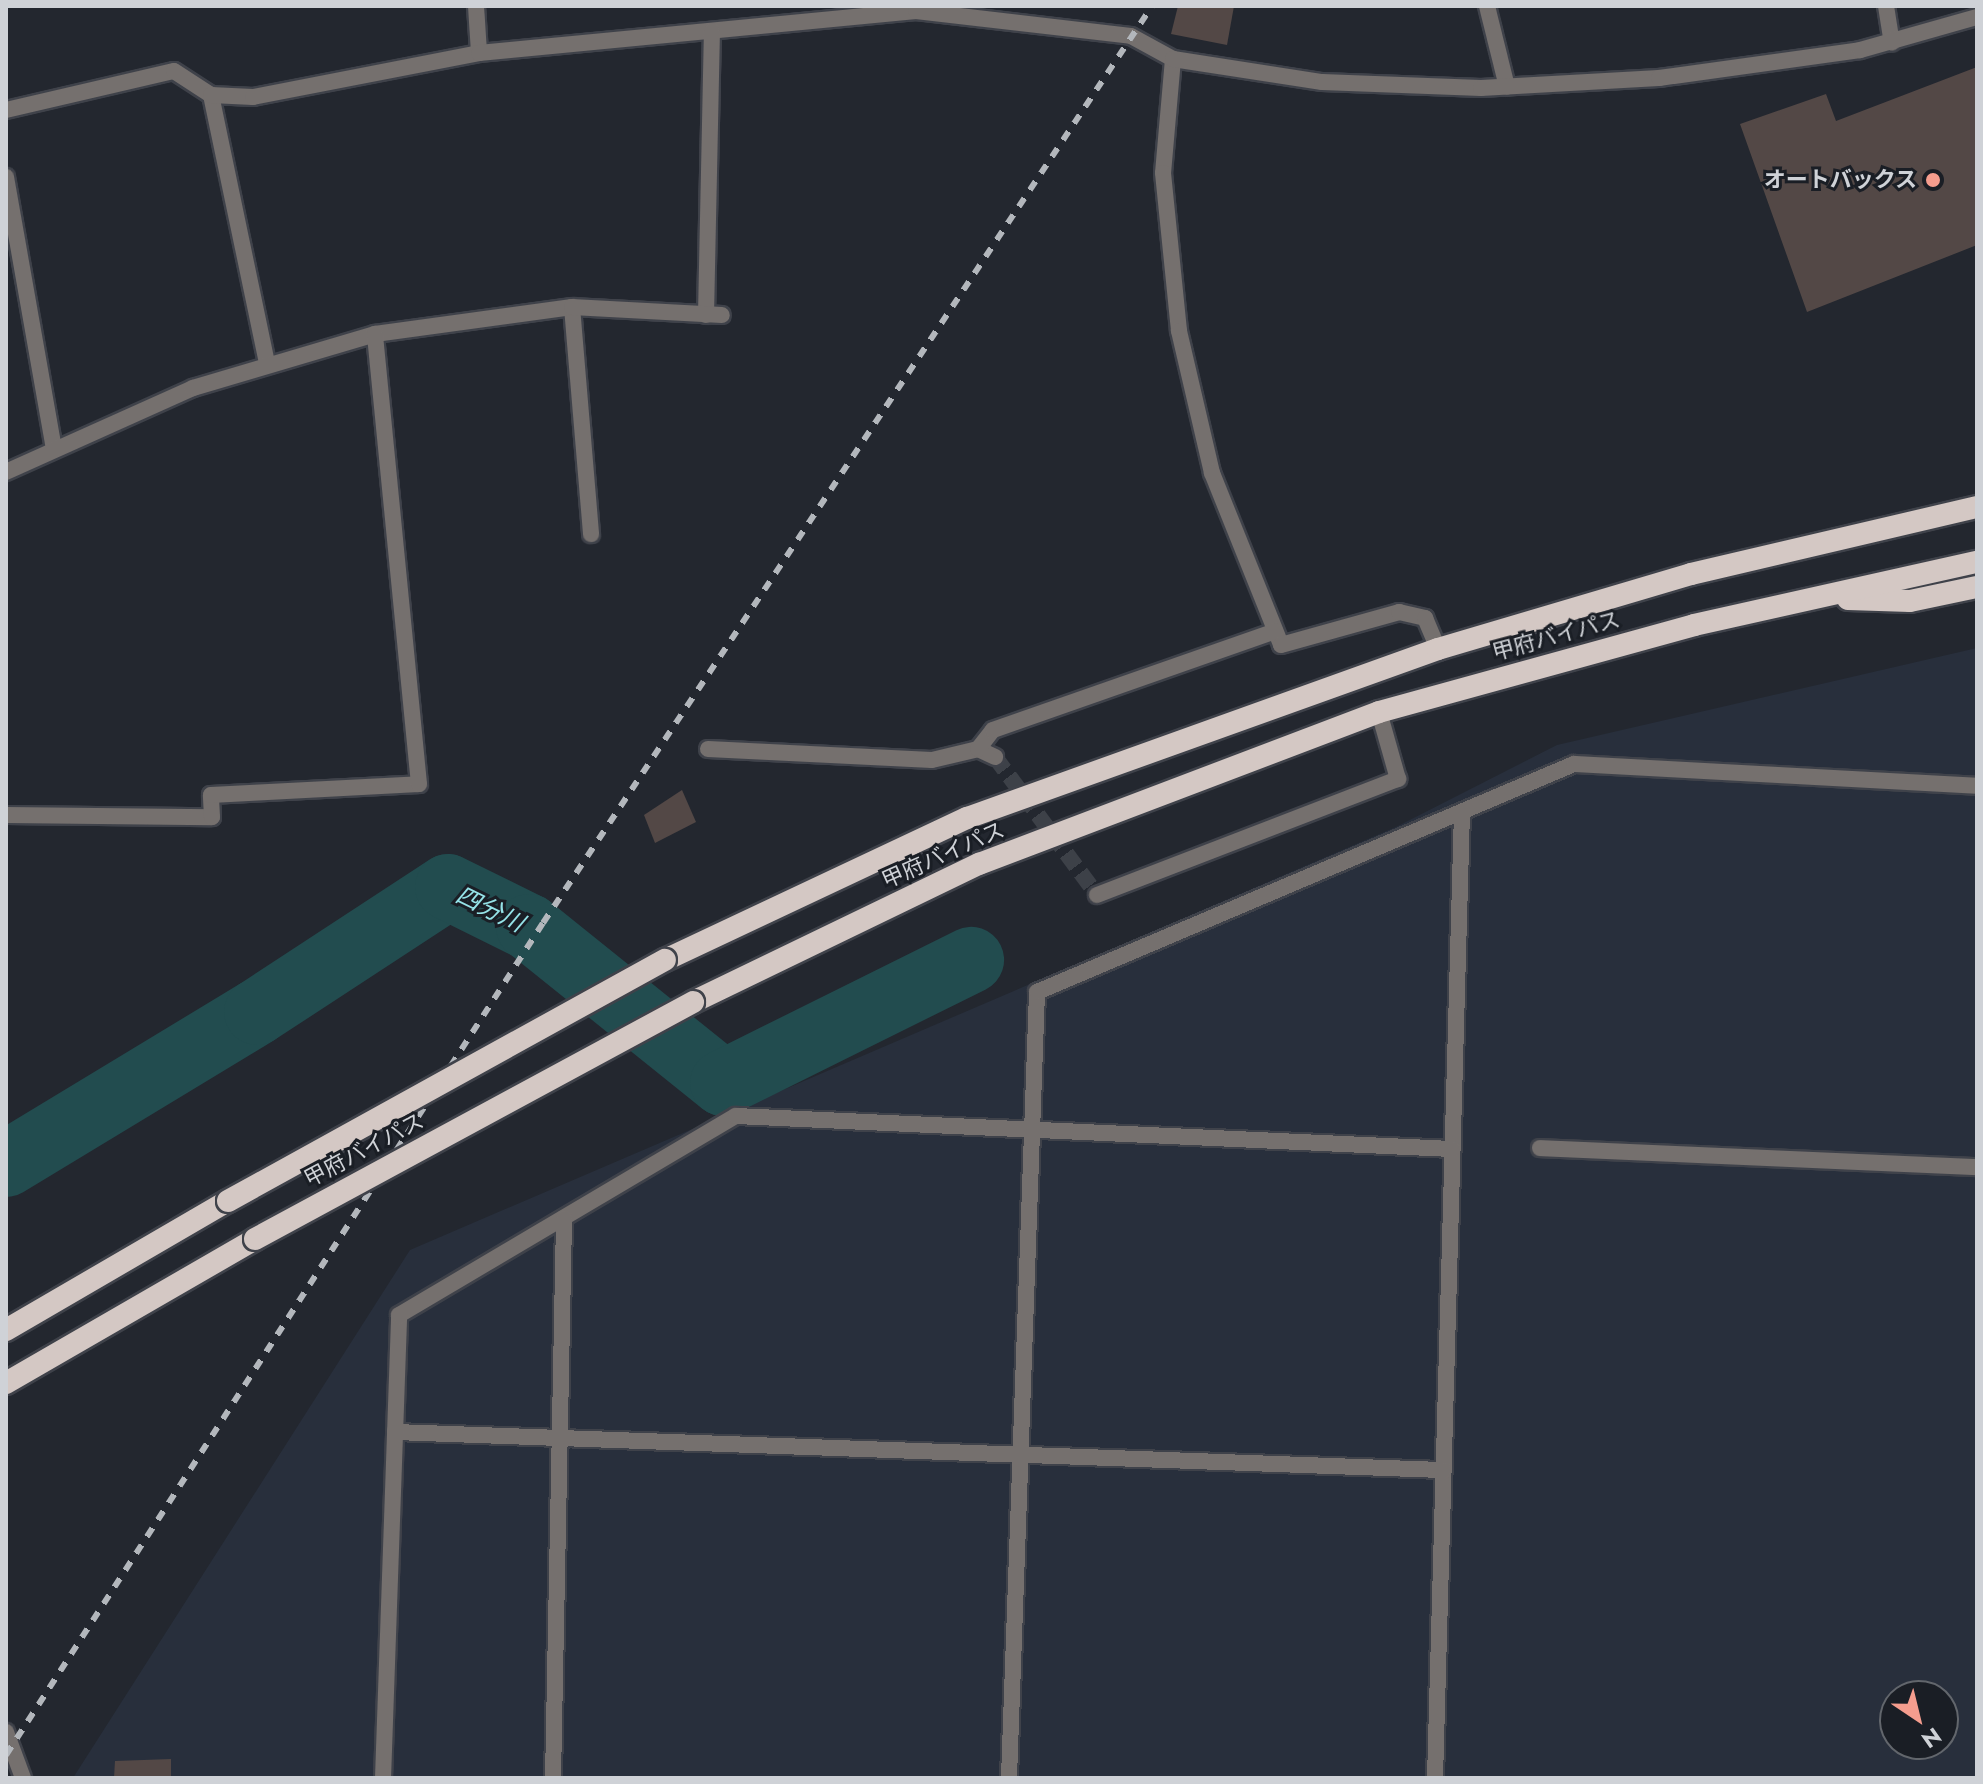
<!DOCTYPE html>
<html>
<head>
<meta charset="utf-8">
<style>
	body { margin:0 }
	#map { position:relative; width:1983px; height:1784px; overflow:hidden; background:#23272f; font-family:Jost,"Noto Sans JP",sans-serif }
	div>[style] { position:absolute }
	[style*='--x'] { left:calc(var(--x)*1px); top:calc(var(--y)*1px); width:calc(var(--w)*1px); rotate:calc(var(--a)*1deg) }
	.built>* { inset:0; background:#282f3c }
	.river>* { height:66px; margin:-33px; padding:0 33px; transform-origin:33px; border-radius:33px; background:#224c4f }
	.building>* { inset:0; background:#534846 }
	.minor-tunnel>* { height:16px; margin-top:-8px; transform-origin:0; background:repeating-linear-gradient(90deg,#3d4148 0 16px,transparent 0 24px) }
	.roads { filter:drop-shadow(2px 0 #3f424a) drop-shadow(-2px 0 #3f424a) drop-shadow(0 2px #3f424a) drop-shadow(0 -2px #3f424a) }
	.service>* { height:16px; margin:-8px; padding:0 8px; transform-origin:8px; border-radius:8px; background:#75706e }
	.minor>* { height:16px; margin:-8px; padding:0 8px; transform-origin:8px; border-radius:8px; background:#75706e }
	.tertiary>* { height:16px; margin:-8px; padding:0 8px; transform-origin:8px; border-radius:8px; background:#75706e }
	.trunk>* { height:22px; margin:-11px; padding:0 11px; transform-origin:11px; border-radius:11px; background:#d4c8c4 }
	.rail>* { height:6px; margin-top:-3px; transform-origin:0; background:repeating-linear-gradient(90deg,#b3b7bc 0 10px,transparent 0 20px) }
	.bridges { filter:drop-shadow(2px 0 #3f424a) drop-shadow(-2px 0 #3f424a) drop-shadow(0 2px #3f424a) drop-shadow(0 -2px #3f424a) }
	.trunk-bridge>* { height:22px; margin:-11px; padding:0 11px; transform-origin:11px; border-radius:11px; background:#d4c8c4 }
	.dots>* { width:22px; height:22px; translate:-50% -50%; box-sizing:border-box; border:4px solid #1a1e25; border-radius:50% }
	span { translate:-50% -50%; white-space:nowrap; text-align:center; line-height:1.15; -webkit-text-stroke:6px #1a1e25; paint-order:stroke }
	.poi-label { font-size:22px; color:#cfd2d7; font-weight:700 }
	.right { translate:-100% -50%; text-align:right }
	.street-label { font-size:22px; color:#cfd2d7 }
	.water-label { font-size:24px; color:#95e3e8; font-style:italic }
	.frame { position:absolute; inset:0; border:8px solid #cfd2d7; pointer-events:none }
	.north { position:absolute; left:1879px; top:1680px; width:80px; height:80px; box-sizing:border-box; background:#1a1e25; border:2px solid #62666c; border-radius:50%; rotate:145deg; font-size:22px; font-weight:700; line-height:32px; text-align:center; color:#cfd2d7 }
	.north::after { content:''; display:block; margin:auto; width:28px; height:36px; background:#f59d8e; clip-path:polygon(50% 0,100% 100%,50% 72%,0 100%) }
</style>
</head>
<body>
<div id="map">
	<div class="built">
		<i style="clip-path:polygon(evenodd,1977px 648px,1977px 1778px,73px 1778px,410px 1250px,1396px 827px,1557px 745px,1977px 648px,1895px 1696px,1943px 1696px,1943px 1744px,1895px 1744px,1895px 1696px)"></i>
	</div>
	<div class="river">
		<i style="--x:6;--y:1164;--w:293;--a:-31.2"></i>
		<i style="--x:257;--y:1012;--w:228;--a:-33.2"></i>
		<i style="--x:448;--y:887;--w:90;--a:26.3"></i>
		<i style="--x:529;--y:927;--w:249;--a:38.8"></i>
		<i style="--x:723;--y:1083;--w:277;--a:-26.4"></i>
	</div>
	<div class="building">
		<i style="clip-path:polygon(1178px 6px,1234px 6px,1227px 45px,1171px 34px)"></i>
		<i style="clip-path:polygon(1977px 67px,1977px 245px,1807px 312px,1740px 124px,1826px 94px,1836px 121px)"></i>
		<i style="clip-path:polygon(682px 790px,696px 822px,655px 843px,644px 815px)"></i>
		<i style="clip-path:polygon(171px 1759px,171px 1778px,114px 1778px,115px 1761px)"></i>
	</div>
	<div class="minor-tunnel">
		<i style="--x:995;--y:757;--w:172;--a:53.5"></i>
	</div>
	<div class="roads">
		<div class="service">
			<i style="--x:1540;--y:1148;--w:437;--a:2.5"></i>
		</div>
		<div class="minor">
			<i style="--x:476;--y:6;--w:47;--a:86.3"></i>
			<i style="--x:1487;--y:6;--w:83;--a:76.1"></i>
			<i style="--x:1886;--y:6;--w:37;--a:81"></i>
			<i style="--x:1173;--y:59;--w:114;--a:95"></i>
			<i style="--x:1163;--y:173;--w:159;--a:84.2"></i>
			<i style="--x:1179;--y:331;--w:146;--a:76.9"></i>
			<i style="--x:1212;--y:473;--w:185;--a:68.1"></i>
			<i style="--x:1281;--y:645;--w:123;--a:-15.6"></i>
			<i style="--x:1399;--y:612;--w:27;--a:13"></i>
			<i style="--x:1425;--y:618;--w:34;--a:67"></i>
			<i style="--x:211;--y:95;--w:274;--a:78.2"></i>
			<i style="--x:6;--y:110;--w:172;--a:-13.1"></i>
			<i style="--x:174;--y:71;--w:44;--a:33"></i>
			<i style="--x:211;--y:95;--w:42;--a:2.7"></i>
			<i style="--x:253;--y:97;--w:230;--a:-11"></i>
			<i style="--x:479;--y:53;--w:439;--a:-5.5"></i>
			<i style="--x:916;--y:11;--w:216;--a:6.6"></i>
			<i style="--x:1131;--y:36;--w:48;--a:28.7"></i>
			<i style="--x:1173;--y:59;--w:151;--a:8.8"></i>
			<i style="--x:1322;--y:82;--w:159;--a:2.2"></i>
			<i style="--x:1481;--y:88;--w:178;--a:-3.2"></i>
			<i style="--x:1659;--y:78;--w:203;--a:-7.9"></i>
			<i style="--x:1860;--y:50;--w:122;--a:-15.8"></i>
			<i style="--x:6;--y:177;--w:275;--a:80"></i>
			<i style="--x:572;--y:307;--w:228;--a:85.2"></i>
			<i style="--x:706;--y:315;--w:284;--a:-88.8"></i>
			<i style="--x:6;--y:472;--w:205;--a:-24.2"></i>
			<i style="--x:193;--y:388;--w:190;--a:-16.5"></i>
			<i style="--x:375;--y:334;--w:199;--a:-7.8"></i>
			<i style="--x:572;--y:307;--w:150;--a:3.1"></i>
			<i style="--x:708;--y:749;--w:224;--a:2.8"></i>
			<i style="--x:932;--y:760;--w:47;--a:-13.4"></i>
			<i style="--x:978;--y:749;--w:19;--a:25"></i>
			<i style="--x:978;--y:749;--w:24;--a:-52"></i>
			<i style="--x:993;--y:730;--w:299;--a:-19.3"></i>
			<i style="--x:6;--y:815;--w:206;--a:0.6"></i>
			<i style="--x:212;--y:817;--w:22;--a:-93"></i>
			<i style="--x:211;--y:795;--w:208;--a:-3"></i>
			<i style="--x:419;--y:784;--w:452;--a:-95.6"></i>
			<i style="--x:1097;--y:895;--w:323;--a:-21.1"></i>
			<i style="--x:1398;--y:779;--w:70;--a:-105.8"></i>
			<i style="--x:1435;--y:1778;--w:966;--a:-88.4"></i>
		</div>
		<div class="tertiary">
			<i style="--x:395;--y:1432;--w:1049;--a:2.08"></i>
			<i style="--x:6;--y:1732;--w:49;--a:69.7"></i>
			<i style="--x:383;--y:1778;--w:463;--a:-88"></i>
			<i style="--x:399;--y:1315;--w:391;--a:-30.6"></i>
			<i style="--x:736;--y:1116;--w:717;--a:2.64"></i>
			<i style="--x:553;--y:1778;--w:560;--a:-88.87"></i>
			<i style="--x:1009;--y:1778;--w:786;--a:-87.96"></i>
			<i style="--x:1037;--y:992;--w:583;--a:-23.01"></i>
			<i style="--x:1574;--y:764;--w:404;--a:3.1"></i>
		</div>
		<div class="trunk">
			<i style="--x:1848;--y:599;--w:62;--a:1.8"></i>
			<i style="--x:1910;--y:601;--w:68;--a:-11.8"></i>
			<i style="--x:665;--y:960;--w:334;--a:-25.2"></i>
			<i style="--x:967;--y:818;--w:500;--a:-19.74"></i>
			<i style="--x:1438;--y:649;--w:264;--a:-16.5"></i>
			<i style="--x:1691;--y:574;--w:294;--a:-13.2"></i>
			<i style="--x:693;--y:1002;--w:318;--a:-25.8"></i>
			<i style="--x:979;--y:864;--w:428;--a:-20.8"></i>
			<i style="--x:1379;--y:712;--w:327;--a:-15.4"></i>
			<i style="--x:1694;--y:625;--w:290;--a:-12.6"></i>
			<i style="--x:6;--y:1330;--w:257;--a:-30.2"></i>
			<i style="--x:6;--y:1383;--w:288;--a:-30"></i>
		</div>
	</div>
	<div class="rail">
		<i style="--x:6;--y:1755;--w:990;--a:-57.16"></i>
		<i style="--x:543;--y:923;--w:1101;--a:-56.41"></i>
	</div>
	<div class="bridges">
		<div class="trunk-bridge">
			<i style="--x:228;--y:1201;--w:499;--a:-28.9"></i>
			<i style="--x:255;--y:1239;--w:498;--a:-28.4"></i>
		</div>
	</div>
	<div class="dots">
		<i style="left:1933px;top:180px;background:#f59d8e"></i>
	</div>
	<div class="poi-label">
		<span class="right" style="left:1917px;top:180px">オートバックス</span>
	</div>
	<div class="street-label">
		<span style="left:1556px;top:636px;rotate:-15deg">甲府バイパス</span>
		<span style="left:943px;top:855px;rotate:-24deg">甲府バイパス</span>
		<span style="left:364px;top:1150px;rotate:-28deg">甲府バイパス</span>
	</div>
	<div class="water-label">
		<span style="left:490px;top:909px;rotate:26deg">四分川</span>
	</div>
	<div class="frame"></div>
	<div class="north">N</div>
</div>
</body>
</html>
